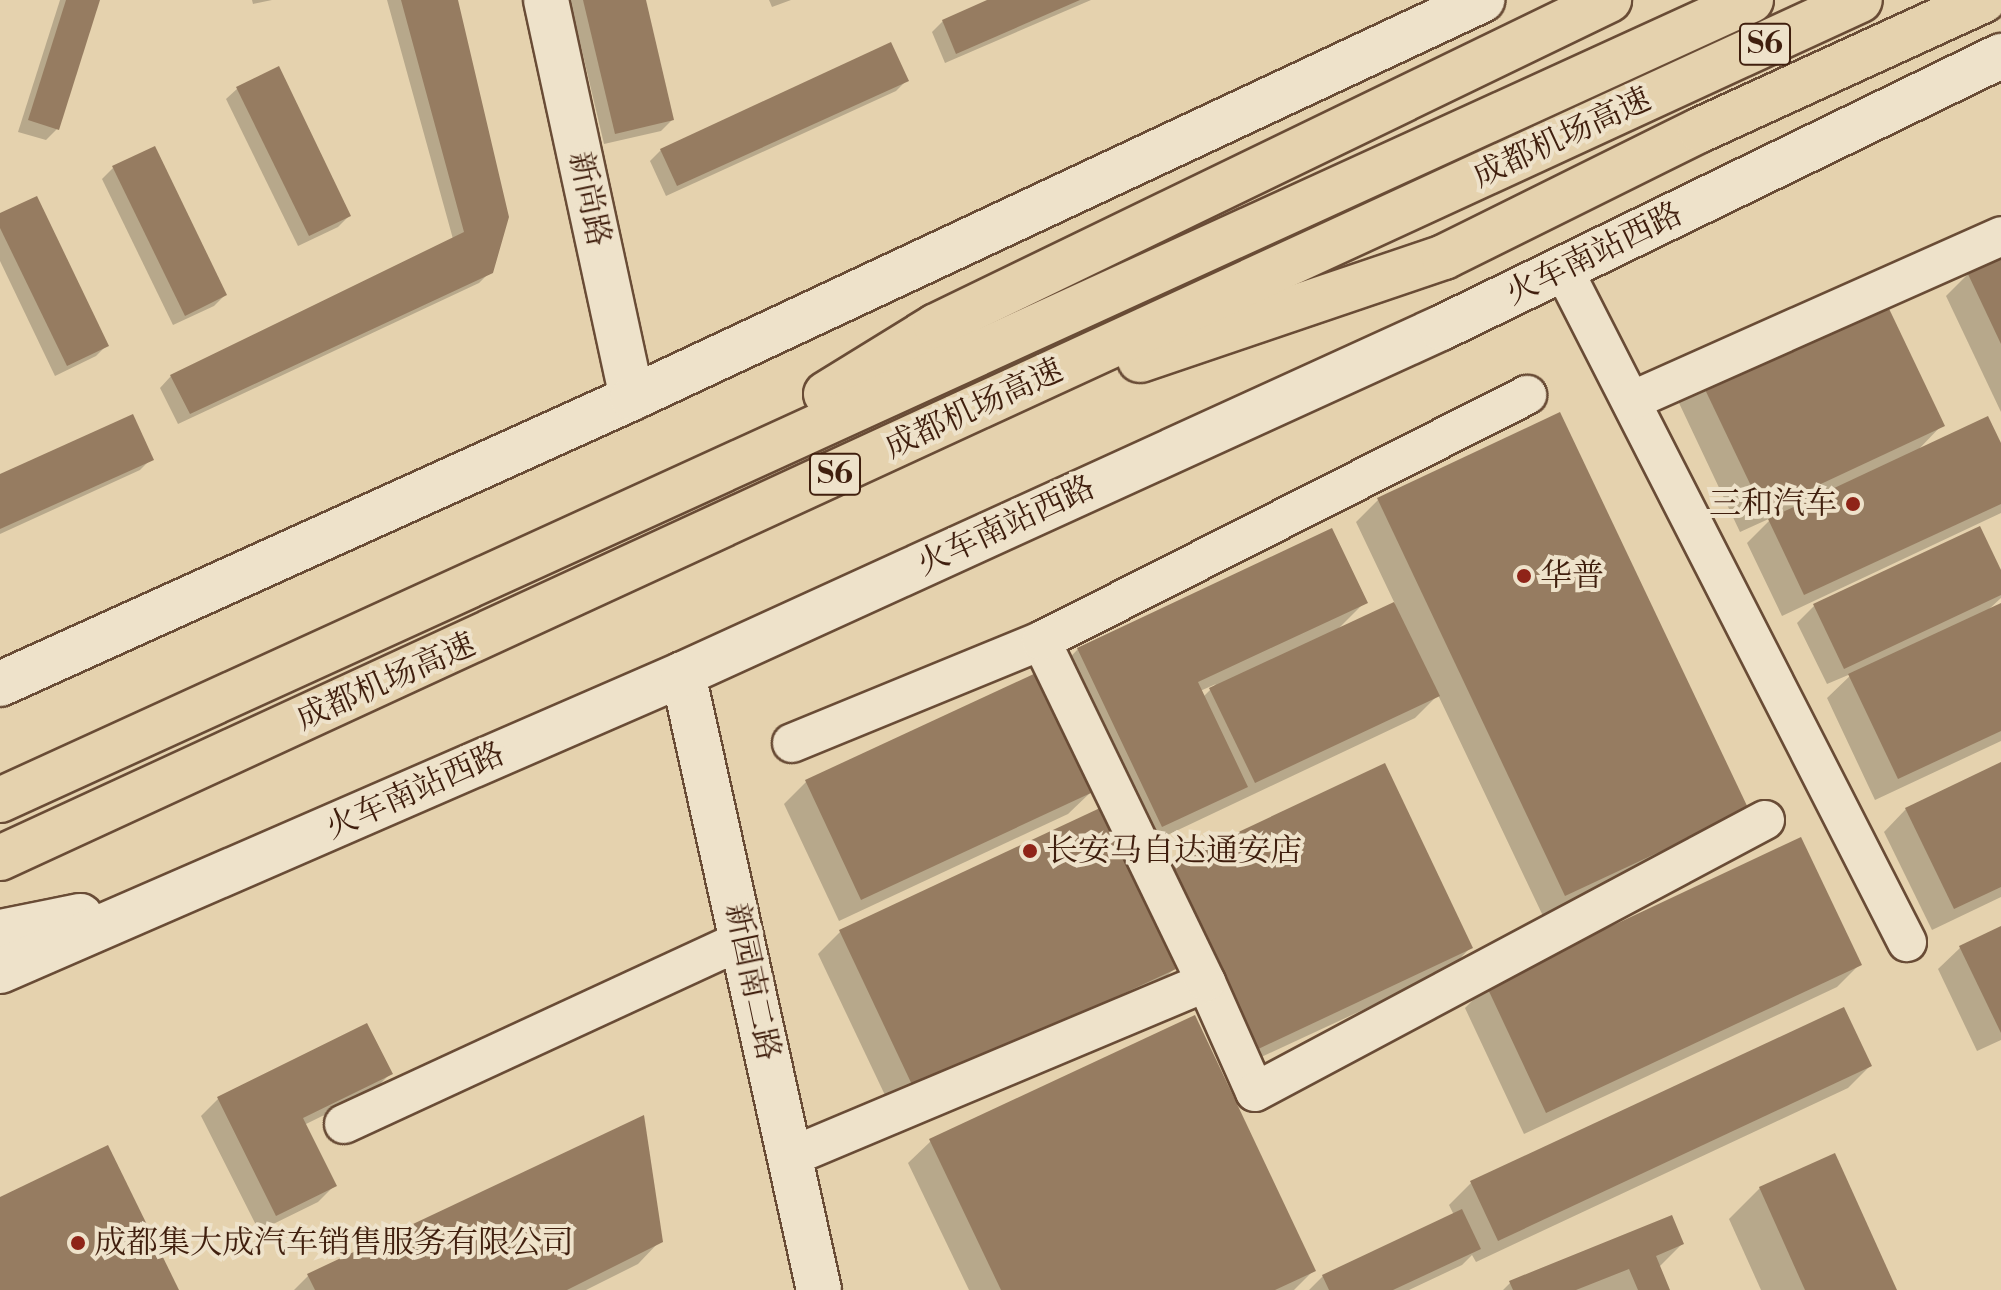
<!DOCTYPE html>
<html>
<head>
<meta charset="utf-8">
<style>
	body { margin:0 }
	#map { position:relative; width:2001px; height:1290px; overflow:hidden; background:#e5d2ae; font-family:"Libre Bodoni","Noto Serif SC",serif }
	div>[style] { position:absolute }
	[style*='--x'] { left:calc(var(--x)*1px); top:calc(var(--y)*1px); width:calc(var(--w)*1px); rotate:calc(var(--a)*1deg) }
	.shadow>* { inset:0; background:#0003 }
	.building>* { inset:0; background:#967c61 }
	.roads { filter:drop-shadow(2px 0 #694c36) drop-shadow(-2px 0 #694c36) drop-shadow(0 2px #694c36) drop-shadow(0 -2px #694c36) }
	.minor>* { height:38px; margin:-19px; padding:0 19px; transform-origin:19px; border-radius:19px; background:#eee2ca }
	.tertiary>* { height:44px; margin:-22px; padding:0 22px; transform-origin:22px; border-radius:22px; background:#eee2ca }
	.secondary>* { height:44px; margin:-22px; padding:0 22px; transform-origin:22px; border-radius:22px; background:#eee2ca }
	.motorway>* { height:44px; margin:-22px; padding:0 22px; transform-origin:22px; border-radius:22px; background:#e5d2ae }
	.dots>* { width:22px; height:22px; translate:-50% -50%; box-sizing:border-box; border:4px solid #eee2ca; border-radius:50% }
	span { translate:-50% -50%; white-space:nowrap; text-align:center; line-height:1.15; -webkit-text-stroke:8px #eee2ca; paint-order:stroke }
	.shield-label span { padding:2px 6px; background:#eee2ca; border:2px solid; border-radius:6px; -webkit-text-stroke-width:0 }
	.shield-label { font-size:30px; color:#401f0e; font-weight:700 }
	.street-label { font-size:32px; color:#401f0e }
	.poi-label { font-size:32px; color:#401f0e }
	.right { translate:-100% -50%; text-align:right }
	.left { translate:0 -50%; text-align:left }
</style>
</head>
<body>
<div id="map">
	<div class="shadow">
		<i style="clip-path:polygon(60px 0,98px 0,57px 129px,46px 140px,18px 132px)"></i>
		<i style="clip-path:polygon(252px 0,272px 0,253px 4px)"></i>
		<i style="clip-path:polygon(387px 0,456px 0,491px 271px,479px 283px,178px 424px,160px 388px,171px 376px,453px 239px)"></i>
		<i style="clip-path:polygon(570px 0,644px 0,672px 120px,661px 131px,604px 144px)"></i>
		<i style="clip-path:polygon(769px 0,791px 0,772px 7px)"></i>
		<i style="clip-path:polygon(992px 0,1091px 0,945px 63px,932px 32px,943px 21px)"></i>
		<i style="clip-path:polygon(907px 80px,896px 91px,666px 196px,650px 161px,661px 150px)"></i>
		<i style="clip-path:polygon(238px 88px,349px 216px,338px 227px,298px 246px,226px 99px)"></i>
		<i style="clip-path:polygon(113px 168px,225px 295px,214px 306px,173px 325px,102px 179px)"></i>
		<i style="clip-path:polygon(0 216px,107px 345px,96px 356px,55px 376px,0 261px)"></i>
		<i style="clip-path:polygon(2001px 259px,2001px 412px,1946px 296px,1968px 274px)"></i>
		<i style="clip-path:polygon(1702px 381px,1942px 425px,1917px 451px,2001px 448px,2001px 513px,1782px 616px,1747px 543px,1773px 517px,1740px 532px,1679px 403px)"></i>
		<i style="clip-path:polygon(evenodd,1559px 415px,1724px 832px,1543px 916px,1438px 695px,1415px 718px,1140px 848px,1056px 672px,1078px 649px,1365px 602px,1337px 630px,1395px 604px,1356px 522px,1378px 500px,1559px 415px,1216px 684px,1203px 697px,1200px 691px,1216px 684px)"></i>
		<i style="clip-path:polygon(151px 459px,140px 470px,0 534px,0 477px)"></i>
		<i style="clip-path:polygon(2001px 574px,2001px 598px,1988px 610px,2001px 605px,2001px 741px,1875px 800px,1827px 698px,1853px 673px,1827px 684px,1797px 623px,1814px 606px)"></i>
		<i style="clip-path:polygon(2001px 764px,2001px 897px,1932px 930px,1884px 832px,1906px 809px)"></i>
		<i style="clip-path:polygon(806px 782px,1091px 792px,1068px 814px,839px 921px,784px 804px)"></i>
		<i style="clip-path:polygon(1145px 889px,1471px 947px,1449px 970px,1231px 1071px)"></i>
		<i style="clip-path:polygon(2001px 928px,2001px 1040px,1977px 1051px,1938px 969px,1961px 947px)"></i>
		<i style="clip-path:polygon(840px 932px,1174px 969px,1151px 991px,893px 1112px,818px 954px)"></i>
		<i style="clip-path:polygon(1859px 965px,1837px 987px,1524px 1134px,1465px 1008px,1487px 986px)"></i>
		<i style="clip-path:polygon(1870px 1066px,1848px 1088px,1476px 1262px,1472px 1255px,1462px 1265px,1409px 1290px,1309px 1290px,1323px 1276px,1454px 1215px,1449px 1205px,1471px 1183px)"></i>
		<i style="clip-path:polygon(390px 1074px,373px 1091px,304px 1125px,335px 1185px,318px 1202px,259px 1231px,201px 1116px,218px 1099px)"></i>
		<i style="clip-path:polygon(931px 1141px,1314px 1270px,1294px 1290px,969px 1290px,908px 1163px)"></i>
		<i style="clip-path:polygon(1760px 1188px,1895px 1290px,1761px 1290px,1729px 1219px)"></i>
		<i style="clip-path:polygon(660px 1241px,638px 1264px,586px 1290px,294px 1290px,308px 1276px)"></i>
		<i style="clip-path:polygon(1682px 1244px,1658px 1268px,1667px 1290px,1503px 1290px,1510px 1283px)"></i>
	</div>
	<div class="building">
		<i style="clip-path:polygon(66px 0,100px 0,59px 130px,28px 120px)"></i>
		<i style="clip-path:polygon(401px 0,458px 0,509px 217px,493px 273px,190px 414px,170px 375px,464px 232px)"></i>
		<i style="clip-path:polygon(583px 0,646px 0,674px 120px,615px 134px)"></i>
		<i style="clip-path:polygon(987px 0,1080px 0,956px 54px,942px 20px)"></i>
		<i style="clip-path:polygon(891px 42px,909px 81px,677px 186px,660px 149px)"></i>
		<i style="clip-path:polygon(279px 66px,351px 216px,309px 236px,236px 87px)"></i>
		<i style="clip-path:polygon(155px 146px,227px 295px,185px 316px,112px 166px)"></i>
		<i style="clip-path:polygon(37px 196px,109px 346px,67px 366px,0 228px,0 213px)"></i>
		<i style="clip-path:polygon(2001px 257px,2001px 344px,1967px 272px)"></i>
		<i style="clip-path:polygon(1882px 294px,1945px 426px,1763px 511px,1700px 379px)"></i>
		<i style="clip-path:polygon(1560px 412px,1749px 810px,1565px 896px,1377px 498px)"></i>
		<i style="clip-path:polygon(133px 414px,154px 460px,0 529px,0 474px)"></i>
		<i style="clip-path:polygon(1988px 416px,2001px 443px,2001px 504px,1804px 595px,1768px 519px)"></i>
		<i style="clip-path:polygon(1980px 526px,2001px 570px,2001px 595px,1844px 669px,1813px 604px)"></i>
		<i style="clip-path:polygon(1332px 528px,1368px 603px,1198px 682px,1248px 787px,1162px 827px,1077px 648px)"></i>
		<i style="clip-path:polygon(1394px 602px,1440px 696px,1255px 783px,1209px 688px)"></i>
		<i style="clip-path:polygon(2001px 603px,2001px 731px,1898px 779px,1848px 674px)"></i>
		<i style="clip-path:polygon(1036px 673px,1093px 792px,861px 900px,805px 780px)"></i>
		<i style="clip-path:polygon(2001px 762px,2001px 887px,1954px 909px,1905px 808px)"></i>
		<i style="clip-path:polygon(1385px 763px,1473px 948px,1254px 1051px,1166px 866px)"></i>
		<i style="clip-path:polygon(1100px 808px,1176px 969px,915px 1091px,839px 930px)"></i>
		<i style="clip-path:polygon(1801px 837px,1862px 965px,1546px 1113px,1486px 985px)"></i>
		<i style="clip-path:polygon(2001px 926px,2001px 1033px,1959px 946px)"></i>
		<i style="clip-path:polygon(1844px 1007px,1872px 1066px,1498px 1241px,1470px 1181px)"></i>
		<i style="clip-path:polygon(1195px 1015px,1316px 1271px,1275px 1290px,1001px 1290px,929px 1139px)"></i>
		<i style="clip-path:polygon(367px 1023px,393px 1074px,303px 1118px,337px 1186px,276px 1216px,217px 1097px)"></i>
		<i style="clip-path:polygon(644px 1115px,663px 1242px,567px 1290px,315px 1290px,307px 1274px)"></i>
		<i style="clip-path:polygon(108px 1145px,179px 1290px,0 1290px,0 1197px)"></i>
		<i style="clip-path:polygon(1835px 1153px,1897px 1290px,1805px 1290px,1759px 1187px)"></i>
		<i style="clip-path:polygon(1462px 1209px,1481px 1249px,1393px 1290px,1329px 1290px,1322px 1275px)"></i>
		<i style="clip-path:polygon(1672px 1215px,1684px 1244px,1656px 1256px,1670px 1290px,1638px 1290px,1629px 1269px,1576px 1290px,1513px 1290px,1509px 1281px)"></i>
	</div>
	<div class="roads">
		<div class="minor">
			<i style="--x:1563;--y:269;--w:756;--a:62.93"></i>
			<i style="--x:1631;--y:401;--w:405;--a:-24"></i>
			<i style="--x:792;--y:743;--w:269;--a:-22.3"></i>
			<i style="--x:1206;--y:982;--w:120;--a:66"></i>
			<i style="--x:1255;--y:1092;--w:578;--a:-28.07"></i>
			<i style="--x:344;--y:1124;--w:441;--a:-24.8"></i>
			<i style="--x:790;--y:1157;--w:451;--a:-22.8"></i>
			<i style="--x:1206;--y:982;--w:379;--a:-115.8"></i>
			<i style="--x:1041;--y:641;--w:545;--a:-26.85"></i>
		</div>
		<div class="tertiary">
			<i style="--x:546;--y:0;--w:407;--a:77.8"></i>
			<i style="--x:683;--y:674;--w:631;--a:77.55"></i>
		</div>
		<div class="secondary">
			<i style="--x:0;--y:684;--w:694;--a:-24.35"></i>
			<i style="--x:632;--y:398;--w:939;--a:-25.09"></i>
			<i style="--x:0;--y:932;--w:82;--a:-11.3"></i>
			<i style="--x:0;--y:971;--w:745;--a:-23.5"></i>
			<i style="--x:683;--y:674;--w:833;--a:-24.54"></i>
			<i style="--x:1441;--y:328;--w:623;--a:-25.91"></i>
		</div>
		<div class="motorway">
			<i style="--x:1140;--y:360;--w:321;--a:-18.7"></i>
			<i style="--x:1444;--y:257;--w:286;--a:-26.4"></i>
			<i style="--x:1700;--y:130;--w:312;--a:-24.6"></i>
			<i style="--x:826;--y:394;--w:129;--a:-31.7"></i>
			<i style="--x:936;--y:326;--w:748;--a:-25.85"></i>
			<i style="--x:0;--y:800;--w:1925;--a:-24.55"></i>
			<i style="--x:0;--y:858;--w:2048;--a:-24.76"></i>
		</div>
	</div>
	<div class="dots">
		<i style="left:1853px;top:504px;background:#8f2418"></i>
		<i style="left:1524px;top:576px;background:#8f2418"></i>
		<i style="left:1030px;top:851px;background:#8f2418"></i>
		<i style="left:78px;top:1243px;background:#8f2418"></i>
	</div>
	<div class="shield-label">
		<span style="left:1765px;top:44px">S6</span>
		<span style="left:835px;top:474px">S6</span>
	</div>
	<div class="street-label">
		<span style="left:1562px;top:138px;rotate:-25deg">成都机场高速</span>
		<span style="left:589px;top:199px;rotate:78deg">新尚路</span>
		<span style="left:1594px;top:254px;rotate:-26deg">火车南站西路</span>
		<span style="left:974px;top:409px;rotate:-25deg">成都机场高速</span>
		<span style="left:1006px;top:526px;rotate:-25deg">火车南站西路</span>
		<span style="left:386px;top:682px;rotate:-24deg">成都机场高速</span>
		<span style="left:415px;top:791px;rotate:-24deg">火车南站西路</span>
		<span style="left:752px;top:982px;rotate:78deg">新园南二路</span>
	</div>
	<div class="poi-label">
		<span class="right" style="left:1837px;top:504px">三和汽车</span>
		<span class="left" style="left:1540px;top:576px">华普</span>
		<span class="left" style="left:1046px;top:851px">长安马自达通安店</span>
		<span class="left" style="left:94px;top:1243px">成都集大成汽车销售服务有限公司</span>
	</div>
</div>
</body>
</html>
